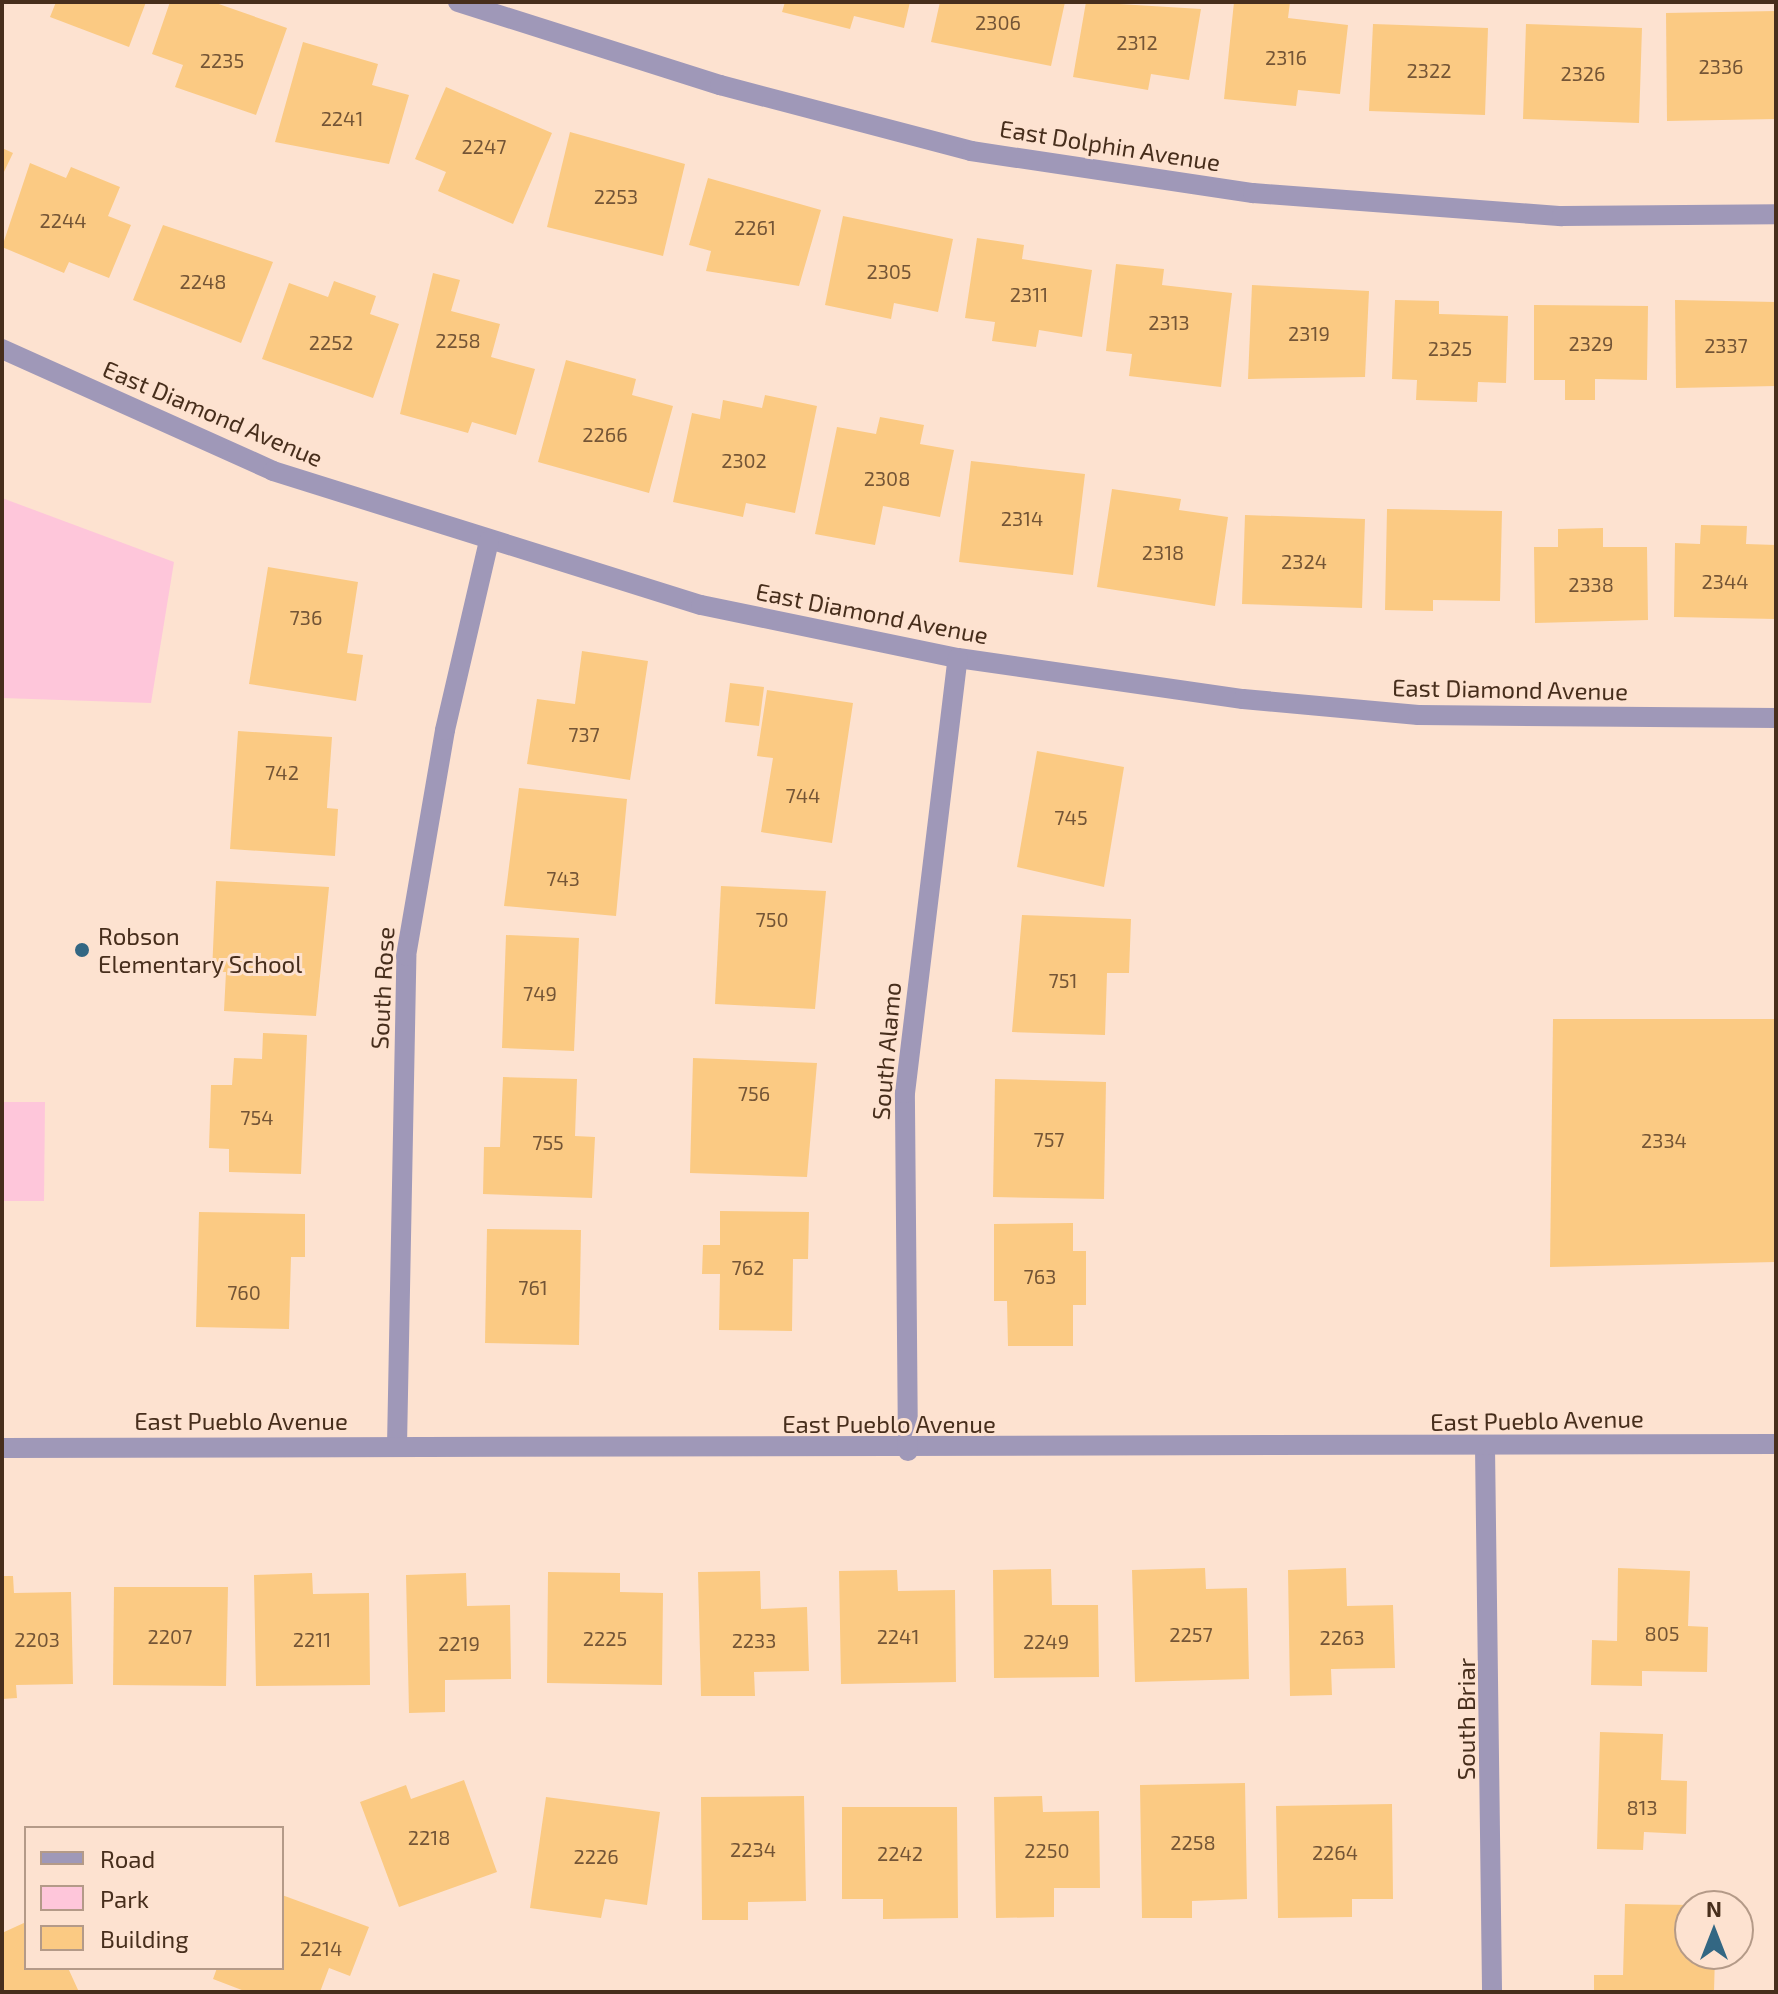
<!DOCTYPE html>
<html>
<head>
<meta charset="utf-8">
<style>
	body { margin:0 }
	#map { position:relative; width:1778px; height:1994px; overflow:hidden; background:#fde2d0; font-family:"Exo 2",sans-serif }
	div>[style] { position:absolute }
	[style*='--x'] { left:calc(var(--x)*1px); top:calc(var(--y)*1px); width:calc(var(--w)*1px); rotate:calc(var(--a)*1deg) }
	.green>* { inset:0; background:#fec6da }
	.building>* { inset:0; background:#fbca83 }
	.minor>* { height:20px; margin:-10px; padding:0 10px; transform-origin:10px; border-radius:10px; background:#9f98b8 }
	.dots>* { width:22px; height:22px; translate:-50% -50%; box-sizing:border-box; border:4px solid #fde2d0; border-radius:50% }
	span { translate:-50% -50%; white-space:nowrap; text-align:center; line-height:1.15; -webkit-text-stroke:6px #fde2d0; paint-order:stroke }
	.number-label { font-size:20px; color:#745536 }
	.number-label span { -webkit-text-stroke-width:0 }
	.street-label { font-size:24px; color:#472e1c }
	.poi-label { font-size:24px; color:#472e1c }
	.left { translate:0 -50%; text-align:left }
	.frame { position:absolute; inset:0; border:4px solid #472e1c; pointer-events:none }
	.legend { position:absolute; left:24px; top:1826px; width:260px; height:144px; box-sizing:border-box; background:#fde2d0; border:2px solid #b49a88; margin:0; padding:10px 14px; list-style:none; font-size:24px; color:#472e1c }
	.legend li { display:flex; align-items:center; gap:16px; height:40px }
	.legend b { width:40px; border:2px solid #b49a88 }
	.north { position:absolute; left:1674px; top:1890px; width:80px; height:80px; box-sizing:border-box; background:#fde2d0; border:2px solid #b49a88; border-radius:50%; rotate:0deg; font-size:22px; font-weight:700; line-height:32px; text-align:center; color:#472e1c }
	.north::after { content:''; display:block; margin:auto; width:28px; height:36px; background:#336783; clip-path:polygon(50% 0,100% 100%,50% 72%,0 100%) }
</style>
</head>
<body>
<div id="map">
	<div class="green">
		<i style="clip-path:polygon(2px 498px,174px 562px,151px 703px,2px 698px)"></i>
		<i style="clip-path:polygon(2px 1102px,45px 1102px,44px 1201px,2px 1201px)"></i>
	</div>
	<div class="building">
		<i style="clip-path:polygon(56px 2px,146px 2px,129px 47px,50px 17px)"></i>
		<i style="clip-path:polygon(170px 2px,213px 2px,287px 28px,256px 115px,175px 87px,183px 65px,152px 54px)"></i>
		<i style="clip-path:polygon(785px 2px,910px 2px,904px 28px,854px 16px,850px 29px,782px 12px)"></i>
		<i style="clip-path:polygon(940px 2px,1065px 2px,1051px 66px,931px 42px)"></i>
		<i style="clip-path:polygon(1086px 2px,1201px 9px,1189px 80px,1151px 74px,1148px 90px,1073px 77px)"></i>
		<i style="clip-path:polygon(1234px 2px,1290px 2px,1288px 18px,1348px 25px,1340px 94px,1298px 90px,1296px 106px,1224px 99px)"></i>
		<i style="clip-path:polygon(1776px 11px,1776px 119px,1667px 121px,1666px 13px)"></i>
		<i style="clip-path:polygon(1373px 24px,1488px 28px,1485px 115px,1369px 111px)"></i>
		<i style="clip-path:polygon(1526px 24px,1642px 28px,1639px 123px,1523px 119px)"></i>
		<i style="clip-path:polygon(303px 42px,378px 64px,372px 85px,409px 95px,389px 164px,275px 142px)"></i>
		<i style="clip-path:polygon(446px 87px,552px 133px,513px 224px,438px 191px,446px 172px,415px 159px)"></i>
		<i style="clip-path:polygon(570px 132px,685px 164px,663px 256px,547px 227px)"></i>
		<i style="clip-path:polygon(2px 148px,13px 153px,2px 176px)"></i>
		<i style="clip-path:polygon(30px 163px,66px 178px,71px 167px,120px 187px,108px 216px,131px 225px,109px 278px,69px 262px,64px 273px,2px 247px)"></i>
		<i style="clip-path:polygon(708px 178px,821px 210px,799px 286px,706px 271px,711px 251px,689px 245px)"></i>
		<i style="clip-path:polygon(843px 216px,953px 239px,938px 312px,894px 303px,891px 319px,825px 305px)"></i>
		<i style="clip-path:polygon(163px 225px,273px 262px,241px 343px,133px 300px)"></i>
		<i style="clip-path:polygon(977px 238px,1024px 245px,1022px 259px,1092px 270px,1082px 337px,1039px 330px,1036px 347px,992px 341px,995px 322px,965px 318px)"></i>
		<i style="clip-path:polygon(1116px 264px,1164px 269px,1162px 285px,1232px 293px,1221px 387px,1129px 376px,1132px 354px,1106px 351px)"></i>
		<i style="clip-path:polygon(433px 273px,460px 280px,451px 311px,500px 324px,491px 357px,535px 369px,516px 435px,472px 422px,468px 433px,400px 414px)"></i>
		<i style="clip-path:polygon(334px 281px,376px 296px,370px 314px,399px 324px,373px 398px,262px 359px,289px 283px,328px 297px)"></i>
		<i style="clip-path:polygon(1252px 285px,1369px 291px,1365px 377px,1248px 379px)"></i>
		<i style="clip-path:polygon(1395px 300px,1439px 301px,1439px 314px,1508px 316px,1506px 383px,1478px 382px,1477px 402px,1416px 400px,1417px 380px,1392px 379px)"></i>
		<i style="clip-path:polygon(1675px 300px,1776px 302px,1776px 386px,1676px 388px)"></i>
		<i style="clip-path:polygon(1534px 305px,1648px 306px,1647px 380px,1595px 379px,1595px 400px,1565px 400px,1565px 380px,1534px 380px)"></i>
		<i style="clip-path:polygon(566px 360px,636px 379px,632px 395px,673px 406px,649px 493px,538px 462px)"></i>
		<i style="clip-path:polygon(765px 395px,817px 406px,795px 513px,746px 503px,743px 517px,673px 502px,692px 413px,720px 419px,723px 400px,762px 408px)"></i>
		<i style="clip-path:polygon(880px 417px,924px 425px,920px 444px,954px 450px,940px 517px,883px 506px,875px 545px,815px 534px,837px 427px,876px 434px)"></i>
		<i style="clip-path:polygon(971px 461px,1085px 474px,1073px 575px,959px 562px)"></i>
		<i style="clip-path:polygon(1112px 489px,1181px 499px,1179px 510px,1228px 517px,1215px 606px,1097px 587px)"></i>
		<i style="clip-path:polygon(1387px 509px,1502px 511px,1500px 601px,1433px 600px,1433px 611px,1385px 610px)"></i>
		<i style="clip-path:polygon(1245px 515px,1365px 519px,1362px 608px,1242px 604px)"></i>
		<i style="clip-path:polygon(1701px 525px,1747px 526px,1746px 544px,1776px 545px,1776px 619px,1674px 617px,1675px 543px,1700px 544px)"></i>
		<i style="clip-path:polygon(1603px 528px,1603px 547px,1647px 547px,1648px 620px,1535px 623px,1534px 547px,1558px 547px,1558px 529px)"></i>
		<i style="clip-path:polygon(268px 567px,358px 582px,347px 653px,363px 655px,356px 701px,249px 684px)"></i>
		<i style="clip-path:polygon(582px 651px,648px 661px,630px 780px,527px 764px,537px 699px,575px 704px)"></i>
		<i style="clip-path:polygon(730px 683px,764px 687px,759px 726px,725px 722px)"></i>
		<i style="clip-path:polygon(767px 690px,853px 703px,832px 843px,761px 832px,773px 758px,757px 756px)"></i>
		<i style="clip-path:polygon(238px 731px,332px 737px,327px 808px,338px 809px,335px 856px,230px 849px)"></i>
		<i style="clip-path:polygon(1037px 751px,1124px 767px,1104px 887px,1017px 867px)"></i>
		<i style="clip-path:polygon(519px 788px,627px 799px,616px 916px,504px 906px)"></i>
		<i style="clip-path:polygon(216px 881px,329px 887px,316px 1016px,224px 1011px,226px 972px,212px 972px)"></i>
		<i style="clip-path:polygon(721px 886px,826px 891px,815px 1009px,715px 1004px)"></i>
		<i style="clip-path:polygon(1022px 915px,1131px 919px,1129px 973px,1107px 973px,1105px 1035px,1012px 1032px)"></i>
		<i style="clip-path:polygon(506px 935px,579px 938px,574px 1051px,502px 1048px)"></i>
		<i style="clip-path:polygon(1553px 1019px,1776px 1019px,1776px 1262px,1550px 1267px)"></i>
		<i style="clip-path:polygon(263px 1033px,307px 1035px,301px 1174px,229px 1172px,229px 1149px,209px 1148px,211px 1085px,232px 1085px,234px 1058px,262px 1059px)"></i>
		<i style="clip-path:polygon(693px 1058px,817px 1063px,807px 1177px,690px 1173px)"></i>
		<i style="clip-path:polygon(503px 1077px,577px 1079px,575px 1136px,595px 1137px,592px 1198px,483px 1194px,484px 1147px,500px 1147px)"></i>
		<i style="clip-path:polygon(995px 1079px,1106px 1082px,1104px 1199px,993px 1197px)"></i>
		<i style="clip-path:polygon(720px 1211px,809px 1212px,808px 1259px,793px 1259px,792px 1331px,719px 1330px,720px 1274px,702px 1274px,703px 1245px,720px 1245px)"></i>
		<i style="clip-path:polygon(199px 1212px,305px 1214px,305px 1257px,291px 1257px,289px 1329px,196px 1327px)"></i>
		<i style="clip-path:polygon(1073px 1223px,1073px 1251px,1086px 1251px,1086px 1305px,1073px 1305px,1073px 1346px,1008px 1346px,1007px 1301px,994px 1301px,994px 1224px)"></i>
		<i style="clip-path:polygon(487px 1229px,581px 1230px,579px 1345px,485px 1343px)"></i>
		<i style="clip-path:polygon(1205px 1568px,1206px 1589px,1247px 1588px,1249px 1679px,1135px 1682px,1132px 1570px)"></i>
		<i style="clip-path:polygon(1346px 1568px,1347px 1606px,1393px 1605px,1395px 1668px,1331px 1669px,1332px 1695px,1290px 1696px,1288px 1570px)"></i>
		<i style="clip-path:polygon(1618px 1568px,1690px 1571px,1688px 1626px,1708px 1627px,1707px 1672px,1642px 1671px,1642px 1686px,1591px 1685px,1592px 1640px,1617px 1641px)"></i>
		<i style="clip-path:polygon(1051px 1569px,1052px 1605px,1098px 1605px,1099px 1677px,994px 1678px,993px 1570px)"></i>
		<i style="clip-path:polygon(897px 1570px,898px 1591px,955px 1590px,956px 1682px,841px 1684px,839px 1571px)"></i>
		<i style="clip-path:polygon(760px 1571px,761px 1609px,807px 1607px,809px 1671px,754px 1672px,755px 1696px,701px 1696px,698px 1572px)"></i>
		<i style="clip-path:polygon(548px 1572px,620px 1573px,620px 1592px,663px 1593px,662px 1685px,547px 1683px)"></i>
		<i style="clip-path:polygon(312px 1573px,313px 1594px,369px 1593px,370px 1685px,256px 1686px,254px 1575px)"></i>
		<i style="clip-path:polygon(466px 1573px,467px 1606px,510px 1605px,511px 1679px,445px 1680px,445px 1712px,409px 1713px,406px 1575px)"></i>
		<i style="clip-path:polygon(2px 1576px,13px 1576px,14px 1593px,71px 1592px,73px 1684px,16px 1685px,17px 1698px,2px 1699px)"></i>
		<i style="clip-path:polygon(114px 1587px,228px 1587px,226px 1686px,113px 1685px)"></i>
		<i style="clip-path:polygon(1600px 1732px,1663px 1734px,1661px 1780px,1687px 1781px,1686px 1834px,1644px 1832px,1643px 1850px,1597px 1849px)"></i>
		<i style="clip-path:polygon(464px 1780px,497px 1872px,399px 1907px,360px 1802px,406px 1785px,411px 1799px)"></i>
		<i style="clip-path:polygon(1245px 1783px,1247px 1899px,1192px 1901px,1192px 1918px,1142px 1918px,1140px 1785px)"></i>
		<i style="clip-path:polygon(804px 1796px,806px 1901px,748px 1902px,748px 1920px,702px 1920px,701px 1797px)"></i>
		<i style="clip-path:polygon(1042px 1796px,1043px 1812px,1099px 1811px,1100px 1888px,1054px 1888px,1054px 1917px,996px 1918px,994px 1797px)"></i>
		<i style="clip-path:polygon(546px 1797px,660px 1812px,647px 1905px,605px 1899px,601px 1918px,530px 1908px)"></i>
		<i style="clip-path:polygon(1392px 1804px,1393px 1899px,1352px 1899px,1352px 1917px,1278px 1918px,1276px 1806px)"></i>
		<i style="clip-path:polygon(842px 1807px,957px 1807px,958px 1918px,883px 1919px,883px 1899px,842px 1899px)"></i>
		<i style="clip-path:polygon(282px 1895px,369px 1927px,350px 1976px,329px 1968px,320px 1992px,247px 1992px,213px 1979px,217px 1968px,282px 1968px)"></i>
		<i style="clip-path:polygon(1625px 1904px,1690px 1905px,1690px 1954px,1715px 1955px,1714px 1992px,1594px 1992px,1594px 1975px,1623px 1975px)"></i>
		<i style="clip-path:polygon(26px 1922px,26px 1968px,68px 1968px,79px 1992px,2px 1992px,2px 1933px)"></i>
	</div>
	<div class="minor">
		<i style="--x:458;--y:2;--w:275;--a:17.6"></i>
		<i style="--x:720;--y:85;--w:260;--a:14.7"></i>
		<i style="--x:971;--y:151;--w:285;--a:8.5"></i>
		<i style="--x:1253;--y:193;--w:310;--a:4.3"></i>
		<i style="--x:1562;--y:216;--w:214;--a:-0.5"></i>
		<i style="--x:2;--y:349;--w:297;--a:24.2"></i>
		<i style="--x:273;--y:471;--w:448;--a:17.4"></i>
		<i style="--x:701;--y:605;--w:262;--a:11.7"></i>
		<i style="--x:958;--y:658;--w:288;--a:8.2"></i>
		<i style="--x:1243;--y:699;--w:176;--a:5.2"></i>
		<i style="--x:1418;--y:715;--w:358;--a:0.5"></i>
		<i style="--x:397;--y:1446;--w:490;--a:-88.9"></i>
		<i style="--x:406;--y:956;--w:229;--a:-80.2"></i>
		<i style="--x:445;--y:730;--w:194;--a:-76.9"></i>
		<i style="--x:1485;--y:1447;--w:545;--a:89.26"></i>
		<i style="--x:2;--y:1448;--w:1774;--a:-0.13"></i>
		<i style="--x:908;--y:1451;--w:358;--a:-90.5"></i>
		<i style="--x:905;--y:1093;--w:438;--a:-83.1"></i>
	</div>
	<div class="dots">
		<i style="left:82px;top:950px;background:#336783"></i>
	</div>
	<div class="number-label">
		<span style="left:998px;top:22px">2306</span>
		<span style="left:1137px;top:42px">2312</span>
		<span style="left:1286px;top:57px">2316</span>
		<span style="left:222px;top:60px">2235</span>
		<span style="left:1721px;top:66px">2336</span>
		<span style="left:1429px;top:70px">2322</span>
		<span style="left:1583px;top:73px">2326</span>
		<span style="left:342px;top:118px">2241</span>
		<span style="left:484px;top:146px">2247</span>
		<span style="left:616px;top:196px">2253</span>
		<span style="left:63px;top:220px">2244</span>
		<span style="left:755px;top:227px">2261</span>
		<span style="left:889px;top:271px">2305</span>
		<span style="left:203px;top:281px">2248</span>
		<span style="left:1029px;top:294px">2311</span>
		<span style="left:1169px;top:322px">2313</span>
		<span style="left:1309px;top:333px">2319</span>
		<span style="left:458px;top:340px">2258</span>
		<span style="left:331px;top:342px">2252</span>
		<span style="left:1591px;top:343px">2329</span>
		<span style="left:1726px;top:345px">2337</span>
		<span style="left:1450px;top:348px">2325</span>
		<span style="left:605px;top:434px">2266</span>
		<span style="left:744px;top:460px">2302</span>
		<span style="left:887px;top:478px">2308</span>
		<span style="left:1022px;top:518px">2314</span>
		<span style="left:1163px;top:552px">2318</span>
		<span style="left:1304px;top:561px">2324</span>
		<span style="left:1725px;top:581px">2344</span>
		<span style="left:1591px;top:584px">2338</span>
		<span style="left:306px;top:617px">736</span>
		<span style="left:584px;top:734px">737</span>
		<span style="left:282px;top:772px">742</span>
		<span style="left:803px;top:795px">744</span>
		<span style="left:1071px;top:817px">745</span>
		<span style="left:563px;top:878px">743</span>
		<span style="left:772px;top:919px">750</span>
		<span style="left:1063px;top:980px">751</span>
		<span style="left:540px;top:993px">749</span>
		<span style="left:754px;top:1093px">756</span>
		<span style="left:257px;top:1117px">754</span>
		<span style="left:1049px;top:1139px">757</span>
		<span style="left:1664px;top:1140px">2334</span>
		<span style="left:548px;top:1142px">755</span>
		<span style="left:748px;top:1267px">762</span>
		<span style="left:1040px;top:1276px">763</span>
		<span style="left:533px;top:1287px">761</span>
		<span style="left:244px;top:1292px">760</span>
		<span style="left:1662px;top:1633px">805</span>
		<span style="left:1191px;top:1634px">2257</span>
		<span style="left:170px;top:1636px">2207</span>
		<span style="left:898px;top:1636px">2241</span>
		<span style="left:1342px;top:1637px">2263</span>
		<span style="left:605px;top:1638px">2225</span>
		<span style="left:37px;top:1639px">2203</span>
		<span style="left:312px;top:1639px">2211</span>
		<span style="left:754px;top:1640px">2233</span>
		<span style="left:1046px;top:1641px">2249</span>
		<span style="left:459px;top:1643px">2219</span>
		<span style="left:1642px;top:1807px">813</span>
		<span style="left:429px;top:1837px">2218</span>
		<span style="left:1193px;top:1842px">2258</span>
		<span style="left:753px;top:1849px">2234</span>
		<span style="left:1047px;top:1850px">2250</span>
		<span style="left:1335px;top:1852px">2264</span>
		<span style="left:900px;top:1853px">2242</span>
		<span style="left:596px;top:1856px">2226</span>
		<span style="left:321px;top:1948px">2214</span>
	</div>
	<div class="street-label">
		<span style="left:1110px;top:145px;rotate:9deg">East Dolphin Avenue</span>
		<span style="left:213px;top:413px;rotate:23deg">East Diamond Avenue</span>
		<span style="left:872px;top:613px;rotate:11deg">East Diamond Avenue</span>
		<span style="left:1510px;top:689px;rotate:1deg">East Diamond Avenue</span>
		<span style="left:382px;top:988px;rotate:-87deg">South Rose</span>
		<span style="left:886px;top:1051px;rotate:-85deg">South Alamo</span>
		<span style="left:1537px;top:1420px;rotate:-1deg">East Pueblo Avenue</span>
		<span style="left:241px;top:1421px">East Pueblo Avenue</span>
		<span style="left:889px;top:1424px">East Pueblo Avenue</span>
		<span style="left:1466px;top:1719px;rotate:-90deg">South Briar</span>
	</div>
	<div class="poi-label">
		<span class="left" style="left:98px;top:950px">Robson<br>Elementary School</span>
	</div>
	<div class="frame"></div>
	<ul class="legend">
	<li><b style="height:10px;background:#9f98b8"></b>Road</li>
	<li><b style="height:22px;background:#fec6da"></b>Park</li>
	<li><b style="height:22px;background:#fbca83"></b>Building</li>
	</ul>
	<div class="north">N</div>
</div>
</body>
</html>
